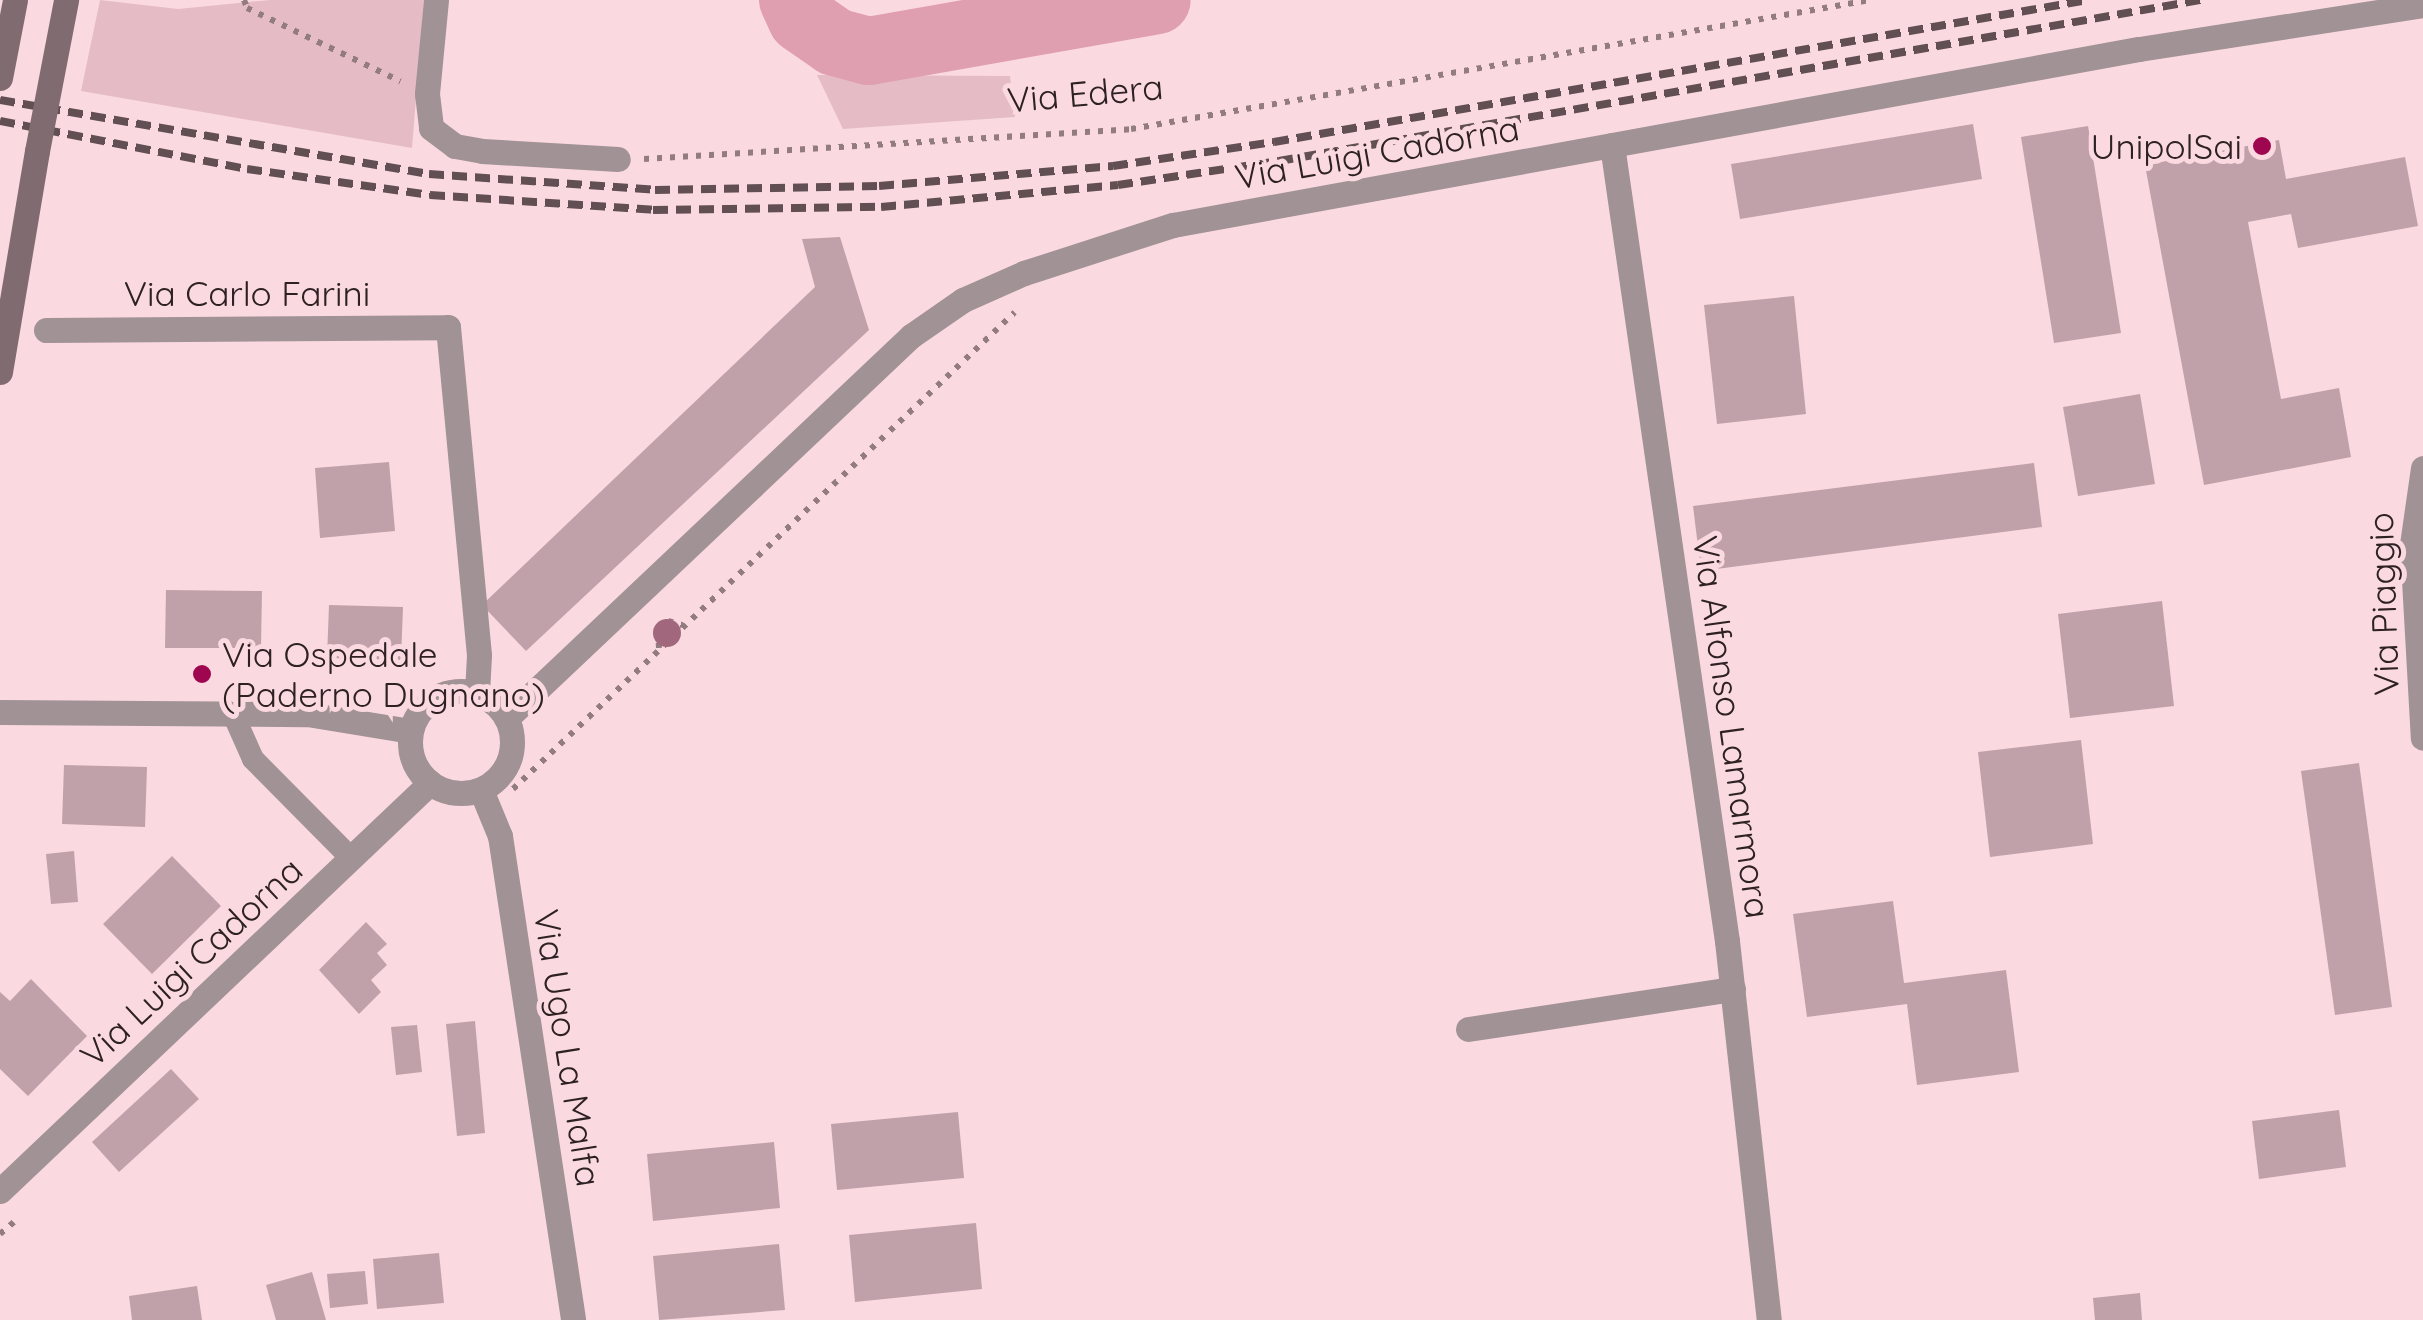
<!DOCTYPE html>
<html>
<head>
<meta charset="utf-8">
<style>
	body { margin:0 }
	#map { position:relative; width:2423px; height:1320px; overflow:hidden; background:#fbd9e1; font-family:Quicksand,sans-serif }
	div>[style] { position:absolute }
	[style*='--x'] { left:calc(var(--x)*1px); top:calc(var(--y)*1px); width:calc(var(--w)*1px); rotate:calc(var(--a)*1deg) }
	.green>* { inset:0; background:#e5bcc6 }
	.river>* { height:68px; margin:-34px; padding:0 34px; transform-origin:34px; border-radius:34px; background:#e09fb1 }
	.building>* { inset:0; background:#c1a1a9 }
	.path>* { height:6px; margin-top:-3px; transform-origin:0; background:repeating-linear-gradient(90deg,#937c81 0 5px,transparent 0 13px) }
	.lane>* { height:22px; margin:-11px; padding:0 11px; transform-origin:11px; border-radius:11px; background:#a09295 }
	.street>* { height:25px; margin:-12.5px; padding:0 12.5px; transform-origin:12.5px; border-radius:12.5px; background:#a09295 }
	.street>.ring { margin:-12.5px; padding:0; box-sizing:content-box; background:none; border:25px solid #a09295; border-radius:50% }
	.secondary>* { height:25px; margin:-12.5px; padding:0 12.5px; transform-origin:12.5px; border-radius:12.5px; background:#7f6b70 }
	.rail>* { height:8px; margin-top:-4px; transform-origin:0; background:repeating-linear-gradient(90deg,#614f53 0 15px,transparent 0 23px) }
	.secondary-bridge>* { height:25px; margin:-12.5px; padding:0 12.5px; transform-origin:12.5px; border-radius:12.5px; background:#7f6b70 }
	.trees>* { width:28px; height:28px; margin:-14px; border-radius:50%; background:#a1687d }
	.dots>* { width:28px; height:28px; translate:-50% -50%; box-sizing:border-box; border:5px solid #fbd9e1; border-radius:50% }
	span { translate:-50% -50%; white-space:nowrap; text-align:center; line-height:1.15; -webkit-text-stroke:10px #fbd9e1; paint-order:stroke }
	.street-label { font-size:35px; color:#2d2124 }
	.poi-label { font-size:35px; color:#2d2124 }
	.right { translate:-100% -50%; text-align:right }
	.left { translate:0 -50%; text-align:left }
</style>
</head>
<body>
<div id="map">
	<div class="green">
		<i style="clip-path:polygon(100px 0,178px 9px,270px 0,424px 0,412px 148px,81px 91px)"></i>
		<i style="clip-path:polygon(817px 75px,1010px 76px,1015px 117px,843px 129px)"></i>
	</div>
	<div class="river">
		<i style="--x:793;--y:0;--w:21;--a:65"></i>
		<i style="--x:802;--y:19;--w:40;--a:34.9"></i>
		<i style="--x:835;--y:42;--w:35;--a:15"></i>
		<i style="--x:869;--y:51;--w:292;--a:-10"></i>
	</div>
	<div class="building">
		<i style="clip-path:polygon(1973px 124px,1982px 179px,1740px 219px,1731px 164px)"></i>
		<i style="clip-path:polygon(2088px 126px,2121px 333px,2054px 343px,2021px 137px)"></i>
		<i style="clip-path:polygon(2279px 140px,2286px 179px,2405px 157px,2418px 226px,2298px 248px,2291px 214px,2248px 222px,2281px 399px,2339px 388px,2351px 457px,2204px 485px,2145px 165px)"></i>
		<i style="clip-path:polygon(840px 237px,869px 330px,526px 651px,482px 605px,815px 287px,802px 239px)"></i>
		<i style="clip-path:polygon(1794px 296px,1806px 414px,1717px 424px,1704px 305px)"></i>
		<i style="clip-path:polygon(2140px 394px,2155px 484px,2078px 496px,2063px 407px)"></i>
		<i style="clip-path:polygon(389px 462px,395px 531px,320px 538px,315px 468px)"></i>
		<i style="clip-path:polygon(2034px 463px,2042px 527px,1701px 571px,1693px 506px)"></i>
		<i style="clip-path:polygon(166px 590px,262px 591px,261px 648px,165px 648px)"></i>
		<i style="clip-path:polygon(2162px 601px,2174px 706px,2070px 718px,2058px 614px)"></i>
		<i style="clip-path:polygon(329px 605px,403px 607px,401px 660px,327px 658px)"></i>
		<i style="clip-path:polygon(2081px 740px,2093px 844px,1990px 857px,1978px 752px)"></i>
		<i style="clip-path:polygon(2359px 763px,2392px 1007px,2335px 1015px,2301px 771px)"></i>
		<i style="clip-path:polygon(64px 765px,147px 767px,145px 827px,62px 824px)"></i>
		<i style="clip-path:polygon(74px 851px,78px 902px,51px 904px,46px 854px)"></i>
		<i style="clip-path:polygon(172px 856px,221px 906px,152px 974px,103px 924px)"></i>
		<i style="clip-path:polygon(1893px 901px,1904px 983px,2006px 970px,2019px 1072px,1917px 1085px,1907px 1004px,1807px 1017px,1793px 914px)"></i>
		<i style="clip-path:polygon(366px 922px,387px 944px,377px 953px,387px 965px,371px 980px,381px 992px,359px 1014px,319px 970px)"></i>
		<i style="clip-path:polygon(31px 979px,87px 1036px,28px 1096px,0 1069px,0 992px,10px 1001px)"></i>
		<i style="clip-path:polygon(475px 1021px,485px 1133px,457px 1136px,446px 1024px)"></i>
		<i style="clip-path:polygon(417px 1025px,422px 1072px,396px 1075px,391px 1027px)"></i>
		<i style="clip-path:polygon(171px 1069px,199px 1099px,119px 1172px,92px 1142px)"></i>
		<i style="clip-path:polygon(2339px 1110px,2346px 1167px,2259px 1179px,2252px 1121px)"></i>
		<i style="clip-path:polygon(958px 1112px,964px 1178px,837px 1190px,831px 1124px)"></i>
		<i style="clip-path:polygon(774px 1142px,780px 1208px,653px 1221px,647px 1154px)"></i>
		<i style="clip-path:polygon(976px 1223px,982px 1289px,855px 1302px,849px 1235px)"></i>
		<i style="clip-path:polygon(779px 1244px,785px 1310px,659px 1320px,653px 1256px)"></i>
		<i style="clip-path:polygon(439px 1253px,444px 1303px,377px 1309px,373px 1259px)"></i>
		<i style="clip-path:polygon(365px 1271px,368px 1304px,330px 1308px,327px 1274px)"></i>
		<i style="clip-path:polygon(312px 1272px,326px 1320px,276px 1320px,266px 1285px)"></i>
		<i style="clip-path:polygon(197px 1286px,202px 1320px,132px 1320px,129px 1296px)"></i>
		<i style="clip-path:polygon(2140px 1293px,2142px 1320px,2095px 1320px,2093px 1298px)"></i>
	</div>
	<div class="path">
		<i style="--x:244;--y:0;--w:9;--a:69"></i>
		<i style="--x:247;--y:8;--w:170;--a:25.5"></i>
		<i style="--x:644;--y:159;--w:488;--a:-3.5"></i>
		<i style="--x:1131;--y:129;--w:750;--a:-9.9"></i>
		<i style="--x:659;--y:648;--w:17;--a:-93"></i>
		<i style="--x:658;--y:631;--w:14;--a:-45"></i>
		<i style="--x:668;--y:621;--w:15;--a:16"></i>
		<i style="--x:513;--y:789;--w:692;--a:-43.54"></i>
		<i style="--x:0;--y:1234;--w:23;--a:-41"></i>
	</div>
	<div class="lane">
		<i style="--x:233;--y:714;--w:49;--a:66"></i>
		<i style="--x:253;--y:759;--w:139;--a:45.3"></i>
	</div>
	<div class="street">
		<i style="--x:436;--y:0;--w:94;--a:95.5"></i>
		<i style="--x:427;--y:94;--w:34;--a:83"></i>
		<i style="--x:431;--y:128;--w:30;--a:37"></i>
		<i style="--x:455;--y:146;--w:27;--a:10"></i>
		<i style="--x:482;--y:151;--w:136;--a:3.4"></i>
		<i style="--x:1612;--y:145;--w:804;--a:81.78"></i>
		<i style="--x:1727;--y:941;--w:381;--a:83.7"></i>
		<i style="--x:46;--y:330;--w:402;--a:-0.4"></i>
		<i style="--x:448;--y:327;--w:329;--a:84.6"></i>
		<i style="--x:479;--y:655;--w:37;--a:93"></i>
		<i style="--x:2423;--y:468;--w:77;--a:98.2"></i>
		<i style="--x:2412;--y:544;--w:194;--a:86.8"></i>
		<i class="ring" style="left:410px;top:691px;width:77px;height:77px"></i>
		<i style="--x:0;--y:712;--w:307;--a:0.4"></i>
		<i style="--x:307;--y:714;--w:105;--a:9.3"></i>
		<i style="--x:507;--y:718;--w:556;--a:-43.4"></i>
		<i style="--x:911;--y:336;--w:63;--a:-34.7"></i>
		<i style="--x:963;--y:300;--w:67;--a:-23.9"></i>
		<i style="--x:1024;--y:273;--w:157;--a:-17.9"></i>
		<i style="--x:1173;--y:225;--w:982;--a:-10.33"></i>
		<i style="--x:2139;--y:49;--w:287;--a:-8.8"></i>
		<i style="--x:481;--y:790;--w:50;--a:67.6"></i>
		<i style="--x:500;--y:836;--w:489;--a:81.4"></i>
		<i style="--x:1468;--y:1029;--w:268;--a:-8.6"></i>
		<i style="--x:0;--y:1191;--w:593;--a:-43.5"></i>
	</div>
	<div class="secondary">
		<i style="--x:0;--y:78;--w:79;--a:-79.1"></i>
		<i style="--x:0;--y:372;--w:224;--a:-80.5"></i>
	</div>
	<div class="rail">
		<i style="--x:0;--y:100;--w:435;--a:9.8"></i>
		<i style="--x:429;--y:174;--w:227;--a:4"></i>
		<i style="--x:655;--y:190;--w:224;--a:-1"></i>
		<i style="--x:879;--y:186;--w:235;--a:-4.9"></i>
		<i style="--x:1113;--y:166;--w:163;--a:-8.5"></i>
		<i style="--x:1274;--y:142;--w:826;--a:-9.9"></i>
		<i style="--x:0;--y:121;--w:252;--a:11"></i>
		<i style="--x:247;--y:169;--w:185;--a:8.1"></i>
		<i style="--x:430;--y:195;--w:224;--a:3.8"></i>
		<i style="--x:653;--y:210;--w:228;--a:-0.8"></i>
		<i style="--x:881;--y:207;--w:238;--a:-5.3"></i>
		<i style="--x:1118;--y:185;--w:163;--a:-8.5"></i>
		<i style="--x:1279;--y:161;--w:936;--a:-9.91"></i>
	</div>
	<div class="secondary-bridge">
		<i style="--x:37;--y:151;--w:154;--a:-79.1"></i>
	</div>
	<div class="trees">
		<i style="left:667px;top:633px"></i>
	</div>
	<div class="dots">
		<i style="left:2262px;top:146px;background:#9e0750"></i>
		<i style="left:202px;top:674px;background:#9e0750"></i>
	</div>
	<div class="street-label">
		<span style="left:1085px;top:93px;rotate:-5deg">Via Edera</span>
		<span style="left:1377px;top:152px;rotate:-10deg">Via Luigi Cadorna</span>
		<span style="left:247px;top:293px">Via Carlo Farini</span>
		<span style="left:2383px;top:604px;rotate:-92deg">Via Piaggio</span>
		<span style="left:1732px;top:727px;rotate:82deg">Via Alfonso Lamarmora</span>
		<span style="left:191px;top:962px;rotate:-43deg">Via Luigi Cadorna</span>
		<span style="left:568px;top:1048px;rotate:81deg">Via Ugo La Malfa</span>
	</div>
	<div class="poi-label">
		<span class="right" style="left:2242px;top:146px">UnipolSai</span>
		<span class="left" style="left:222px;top:674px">Via Ospedale<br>(Paderno Dugnano)</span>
	</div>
</div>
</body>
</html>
